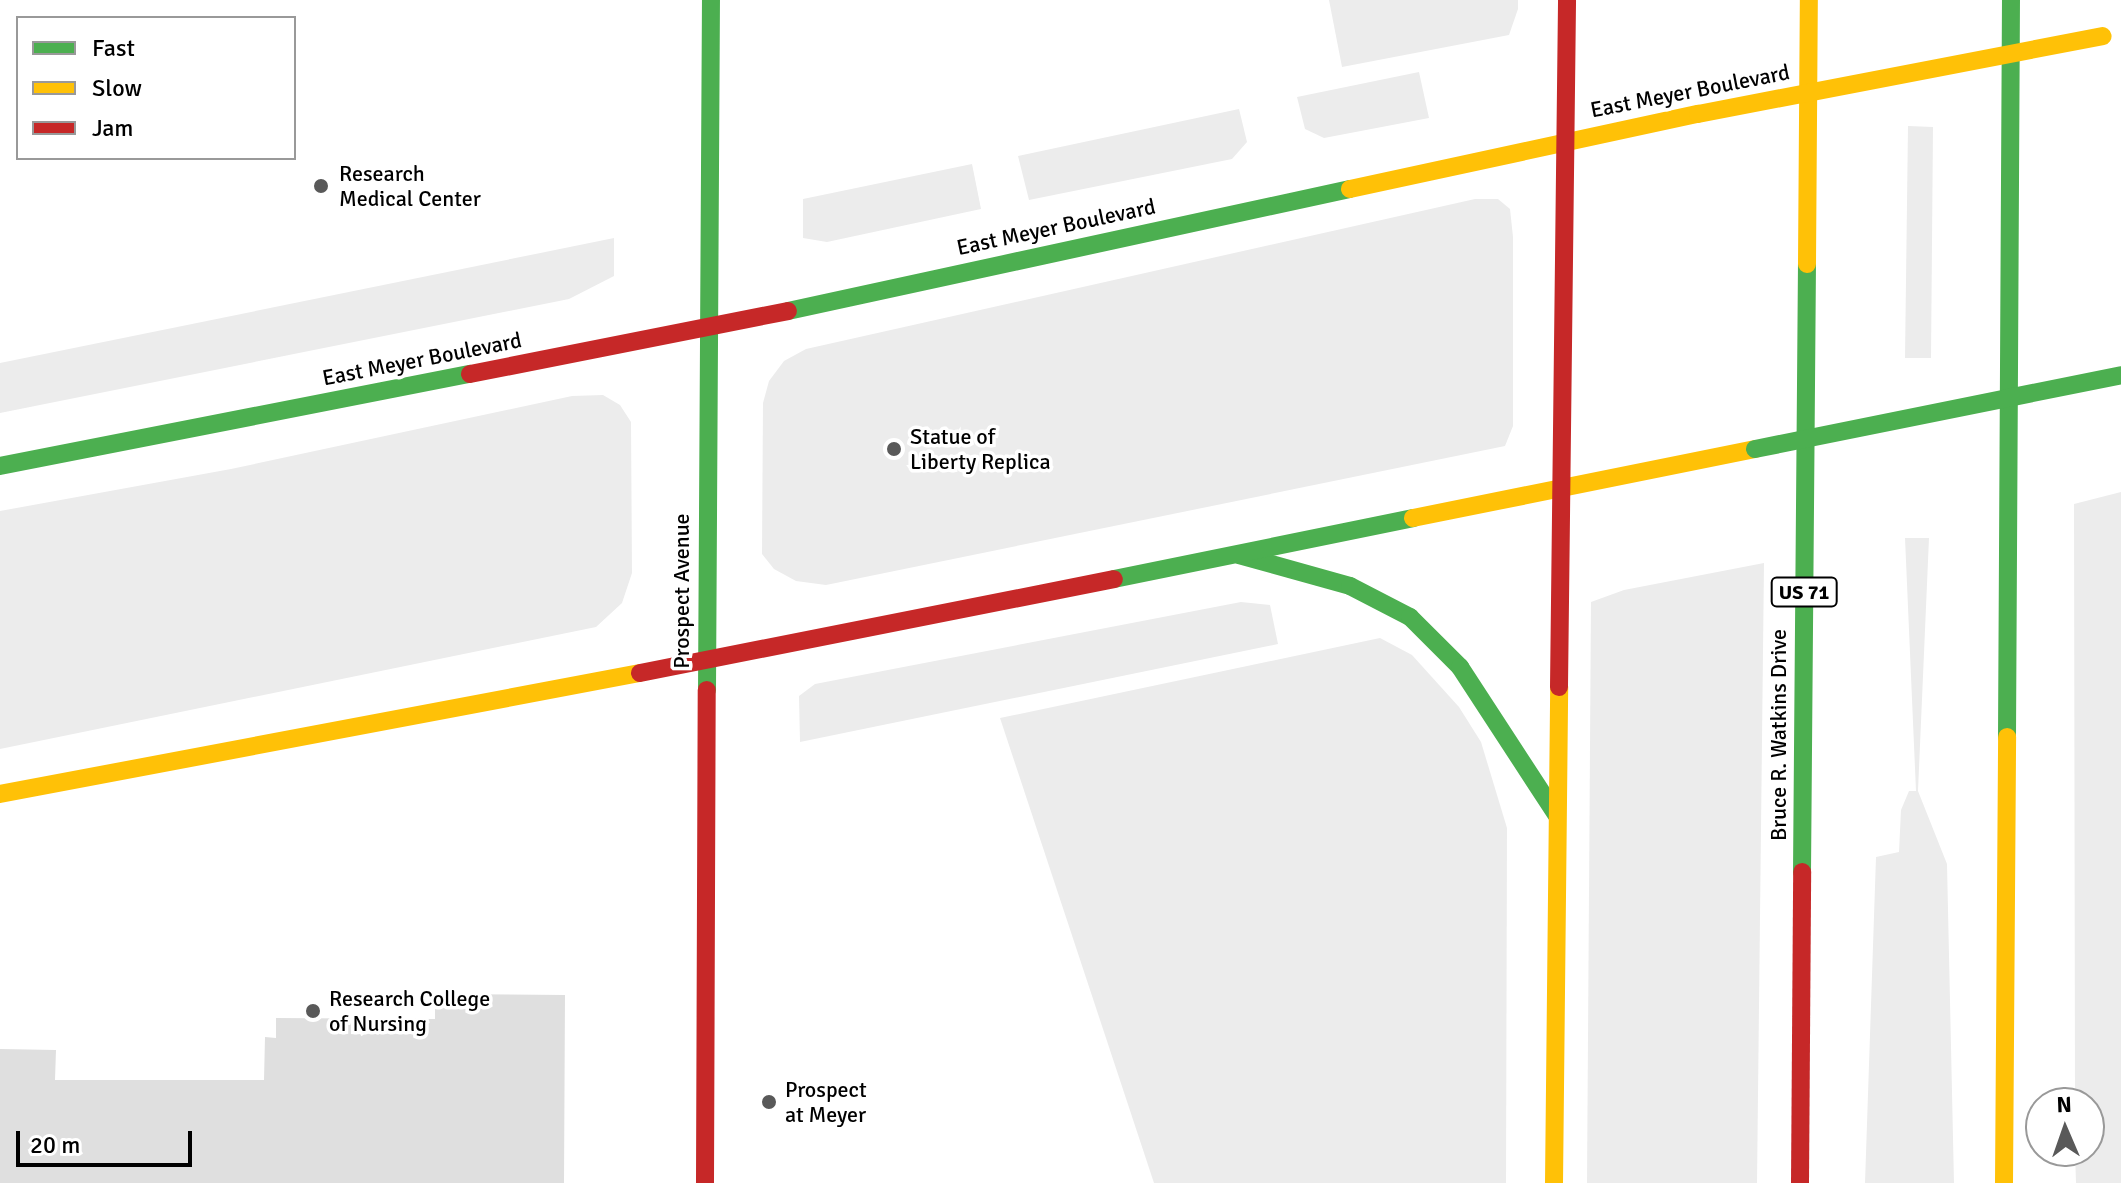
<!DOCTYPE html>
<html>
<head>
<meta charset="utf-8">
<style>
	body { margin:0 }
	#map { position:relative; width:2121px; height:1183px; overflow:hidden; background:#fff; font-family:Signika,sans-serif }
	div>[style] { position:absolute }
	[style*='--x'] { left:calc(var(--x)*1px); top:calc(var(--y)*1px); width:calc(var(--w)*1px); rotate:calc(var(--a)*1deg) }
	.green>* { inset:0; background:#ececec }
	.building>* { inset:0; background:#dfdfdf }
	.fast>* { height:18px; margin:-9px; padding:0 9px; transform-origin:9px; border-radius:9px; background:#4caf50 }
	.slow>* { height:18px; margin:-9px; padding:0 9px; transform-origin:9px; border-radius:9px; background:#ffc107 }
	.jam>* { height:18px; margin:-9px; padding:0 9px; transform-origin:9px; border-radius:9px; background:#c62828 }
	.fast-bridge>* { height:18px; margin:-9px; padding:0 9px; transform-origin:9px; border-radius:9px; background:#4caf50 }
	.slow-bridge>* { height:18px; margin:-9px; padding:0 9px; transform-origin:9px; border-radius:9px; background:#ffc107 }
	.dots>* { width:22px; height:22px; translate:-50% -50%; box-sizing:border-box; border:4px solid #fff; border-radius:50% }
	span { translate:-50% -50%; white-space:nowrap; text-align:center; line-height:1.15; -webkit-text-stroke:7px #fff; paint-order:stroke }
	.shield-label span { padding:2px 6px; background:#fff; border:2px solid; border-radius:6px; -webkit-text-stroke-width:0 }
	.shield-label { font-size:20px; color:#000; font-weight:700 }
	.street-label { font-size:22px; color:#000 }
	.poi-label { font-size:22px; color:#000 }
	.left { translate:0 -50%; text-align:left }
	.legend { position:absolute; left:16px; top:16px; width:280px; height:144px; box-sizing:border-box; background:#fff; border:2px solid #999; margin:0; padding:10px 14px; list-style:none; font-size:24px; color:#000 }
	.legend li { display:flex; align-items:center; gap:16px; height:40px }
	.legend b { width:40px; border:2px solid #999 }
	.north { position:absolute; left:2025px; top:1087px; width:80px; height:80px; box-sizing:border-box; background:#fff; border:2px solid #999; border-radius:50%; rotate:358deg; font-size:22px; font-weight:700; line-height:32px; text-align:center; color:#000 }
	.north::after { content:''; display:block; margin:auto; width:28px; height:36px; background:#595959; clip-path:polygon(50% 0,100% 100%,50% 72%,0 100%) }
	.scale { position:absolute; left:16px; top:1131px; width:176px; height:36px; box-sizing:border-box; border:4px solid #000; border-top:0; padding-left:10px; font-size:24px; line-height:28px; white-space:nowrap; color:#000; -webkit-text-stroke:6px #fff; paint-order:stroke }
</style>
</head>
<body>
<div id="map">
	<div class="green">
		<i style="clip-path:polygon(1329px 0,1518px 0,1518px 9px,1509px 35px,1342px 67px)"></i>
		<i style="clip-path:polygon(1419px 72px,1429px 118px,1324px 138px,1305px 129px,1297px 97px)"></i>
		<i style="clip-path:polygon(1239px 109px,1247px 142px,1232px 159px,1029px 200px,1018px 156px)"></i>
		<i style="clip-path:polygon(1908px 126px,1933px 127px,1931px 358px,1905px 358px)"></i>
		<i style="clip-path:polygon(972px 164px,981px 209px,827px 242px,803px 238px,803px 199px)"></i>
		<i style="clip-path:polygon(1475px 199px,1498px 199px,1510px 209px,1513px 237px,1513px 426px,1505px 446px,826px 585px,796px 581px,774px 569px,762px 554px,763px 403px,769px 381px,784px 361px,806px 349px)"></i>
		<i style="clip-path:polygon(614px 238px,614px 276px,569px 299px,0 413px,0 363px)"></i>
		<i style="clip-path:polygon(603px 395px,620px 405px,631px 422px,632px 573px,622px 603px,596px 627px,0 749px,0 511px,231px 469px,572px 396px)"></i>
		<i style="clip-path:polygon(2121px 492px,2121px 1183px,2076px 1183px,2075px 1151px,2089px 1151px,2089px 1103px,2075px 1103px,2074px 504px)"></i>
		<i style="clip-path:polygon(1905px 538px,1929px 538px,1918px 791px,1947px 864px,1954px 1183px,1865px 1183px,1876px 857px,1899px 852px,1901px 810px,1909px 791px,1916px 791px)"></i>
		<i style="clip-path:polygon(1764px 563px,1757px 1183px,1587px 1183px,1591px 602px,1624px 590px)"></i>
		<i style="clip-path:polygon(1241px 602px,1270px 605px,1278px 644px,800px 742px,799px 696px,815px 684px)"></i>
		<i style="clip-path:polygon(1380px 638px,1412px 655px,1459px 707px,1481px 742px,1507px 828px,1506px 1183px,1154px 1183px,1000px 718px)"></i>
	</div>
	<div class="building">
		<i style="clip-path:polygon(435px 994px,565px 995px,564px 1183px,0 1183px,0 1049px,56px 1050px,55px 1080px,264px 1080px,265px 1037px,276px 1038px,276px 1018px,435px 1019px)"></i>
	</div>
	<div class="fast">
		<i style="--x:788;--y:311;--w:575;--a:-12.25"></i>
		<i style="--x:0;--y:466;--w:479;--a:-11.1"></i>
		<i style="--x:1239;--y:555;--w:115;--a:15.6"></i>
		<i style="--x:1350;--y:586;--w:68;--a:27.3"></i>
		<i style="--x:1410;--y:617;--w:71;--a:45"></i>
		<i style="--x:1460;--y:667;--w:176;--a:56.9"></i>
		<i style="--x:1114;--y:579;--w:305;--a:-11.5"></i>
		<i style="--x:707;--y:690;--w:690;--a:-89.67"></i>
		<i style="--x:2007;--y:737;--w:737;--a:-89.69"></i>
		<i style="--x:1802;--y:872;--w:608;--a:-89.53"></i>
	</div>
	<div class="slow">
		<i style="--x:1350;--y:189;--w:356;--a:-12.2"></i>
		<i style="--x:1807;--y:264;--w:264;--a:-89.6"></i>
		<i style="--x:1413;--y:518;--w:349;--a:-11.4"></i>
		<i style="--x:0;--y:794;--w:651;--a:-10.71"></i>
		<i style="--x:1554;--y:1183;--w:496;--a:-89.4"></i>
		<i style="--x:2004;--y:1183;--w:446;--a:-89.6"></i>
	</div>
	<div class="jam">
		<i style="--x:470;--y:374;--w:324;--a:-11.2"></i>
		<i style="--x:640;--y:673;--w:483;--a:-11.2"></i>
		<i style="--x:1559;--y:687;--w:687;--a:-89.33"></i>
		<i style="--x:705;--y:1183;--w:493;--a:-89.8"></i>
		<i style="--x:1800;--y:1183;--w:311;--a:-89.6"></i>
	</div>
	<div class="fast-bridge">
		<i style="--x:1755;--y:449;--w:373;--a:-11.4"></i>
	</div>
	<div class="slow-bridge">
		<i style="--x:1698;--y:114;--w:412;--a:-10.9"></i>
	</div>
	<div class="dots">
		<i style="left:321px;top:186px;background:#595959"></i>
		<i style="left:894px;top:449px;background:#595959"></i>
		<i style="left:313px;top:1011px;background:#595959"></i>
		<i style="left:769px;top:1102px;background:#595959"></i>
	</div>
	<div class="shield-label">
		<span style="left:1804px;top:592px">US 71</span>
	</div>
	<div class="street-label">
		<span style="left:1690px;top:91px;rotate:-11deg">East Meyer Boulevard</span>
		<span style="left:1056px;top:227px;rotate:-12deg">East Meyer Boulevard</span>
		<span style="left:422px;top:359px;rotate:-11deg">East Meyer Boulevard</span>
		<span style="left:682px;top:591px;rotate:-90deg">Prospect Avenue</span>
		<span style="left:1779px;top:735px;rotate:-90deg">Bruce R. Watkins Drive</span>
	</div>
	<div class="poi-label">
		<span class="left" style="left:339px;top:186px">Research<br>Medical Center</span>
		<span class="left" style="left:910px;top:449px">Statue of<br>Liberty Replica</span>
		<span class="left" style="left:329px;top:1011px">Research College<br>of Nursing</span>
		<span class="left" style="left:785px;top:1102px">Prospect<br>at Meyer</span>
	</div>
	<ul class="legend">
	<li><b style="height:10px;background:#4caf50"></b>Fast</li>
	<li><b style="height:10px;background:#ffc107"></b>Slow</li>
	<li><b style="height:10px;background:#c62828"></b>Jam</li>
	</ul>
	<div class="north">N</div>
	<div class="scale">20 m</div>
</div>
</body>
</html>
